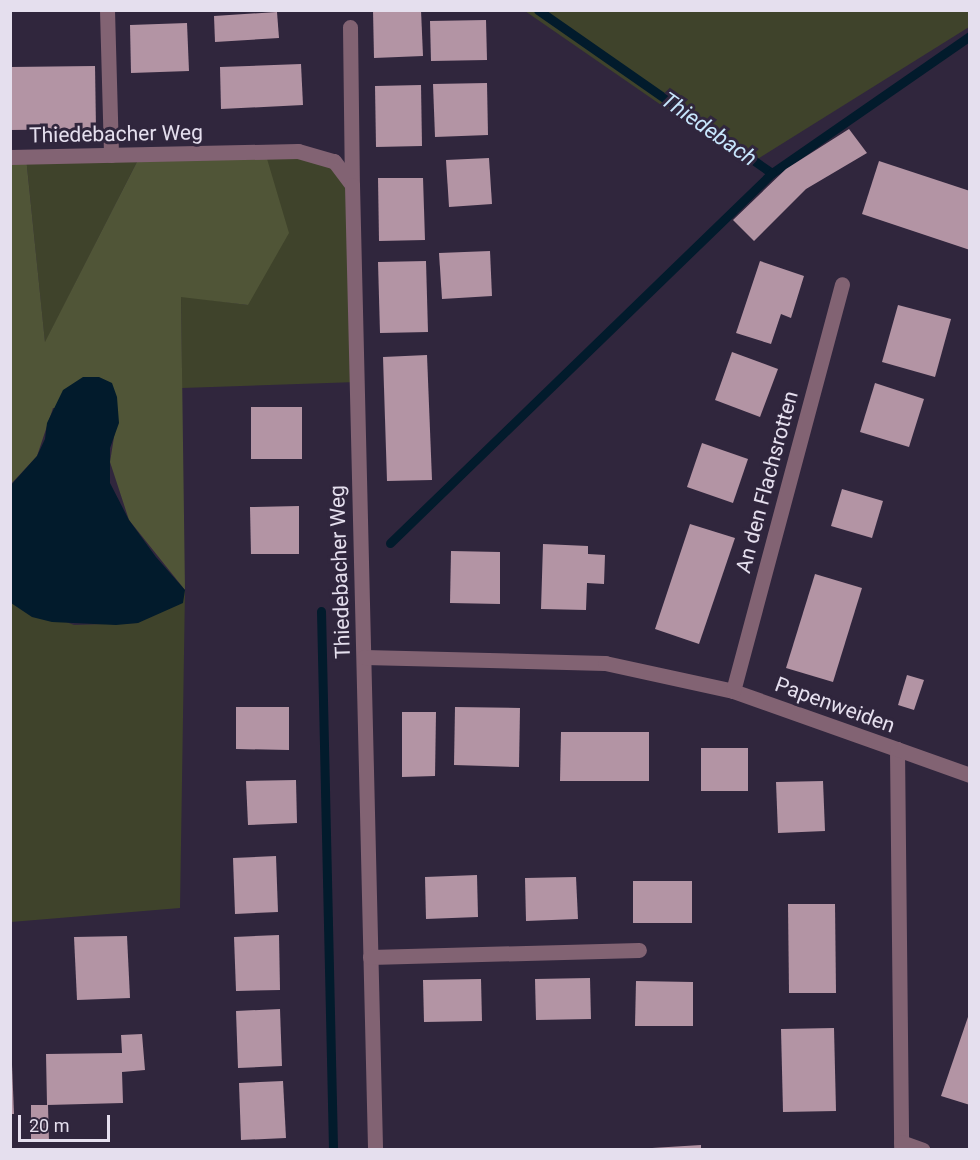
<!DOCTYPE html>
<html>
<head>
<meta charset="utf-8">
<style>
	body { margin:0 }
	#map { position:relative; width:980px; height:1160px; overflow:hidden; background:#30263d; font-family:Roboto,sans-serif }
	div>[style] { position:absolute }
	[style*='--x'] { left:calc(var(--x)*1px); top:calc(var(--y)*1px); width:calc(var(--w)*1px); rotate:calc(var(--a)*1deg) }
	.green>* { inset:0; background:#3f432b }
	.forest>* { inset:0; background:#505537 }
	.water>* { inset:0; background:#021b2c }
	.stream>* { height:9px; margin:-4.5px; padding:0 4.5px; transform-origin:4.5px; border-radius:4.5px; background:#021b2c }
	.building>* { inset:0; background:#b394a4 }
	.minor>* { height:15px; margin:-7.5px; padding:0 7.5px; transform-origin:7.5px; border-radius:7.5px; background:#826373 }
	span { translate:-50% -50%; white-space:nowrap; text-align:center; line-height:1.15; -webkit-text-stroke:6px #30263d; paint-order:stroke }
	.street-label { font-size:21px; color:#e5dfee }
	.water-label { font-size:22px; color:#c7e6fd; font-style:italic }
	.frame { position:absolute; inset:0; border:12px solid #e5dfee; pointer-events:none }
	.scale { position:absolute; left:18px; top:1115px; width:92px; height:27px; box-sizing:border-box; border:3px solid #e5dfee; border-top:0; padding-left:8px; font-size:18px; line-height:21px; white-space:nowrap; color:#e5dfee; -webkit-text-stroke:4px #30263d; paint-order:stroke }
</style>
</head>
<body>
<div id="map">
	<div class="green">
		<i style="clip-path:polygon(969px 10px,969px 27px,748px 165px,525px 11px)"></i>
		<i style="clip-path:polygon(265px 152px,334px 161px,352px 185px,357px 382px,182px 388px,181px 296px,248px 305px)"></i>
		<i style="clip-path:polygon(141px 154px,45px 343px,26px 157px)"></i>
		<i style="clip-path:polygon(185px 590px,180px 908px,11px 922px,10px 600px,74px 625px,138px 623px)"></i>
	</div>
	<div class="forest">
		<i style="clip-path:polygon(265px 152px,289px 233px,248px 305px,181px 297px,185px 590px,129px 520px,110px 462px,118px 412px,53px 408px,37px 456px,11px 484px,11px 157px,26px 157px,45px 342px,141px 154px)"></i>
	</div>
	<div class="water">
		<i style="clip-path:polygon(83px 377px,99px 377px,112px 383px,117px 397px,119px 423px,110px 448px,110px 483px,129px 520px,156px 557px,185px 590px,183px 603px,138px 623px,116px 625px,52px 622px,32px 617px,11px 603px,11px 485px,37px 456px,45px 439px,47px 423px,63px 390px)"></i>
	</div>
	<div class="stream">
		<i style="--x:538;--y:10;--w:285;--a:34.9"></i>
		<i style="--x:772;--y:173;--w:241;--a:-34.7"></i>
		<i style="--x:390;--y:543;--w:532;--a:-44.09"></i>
		<i style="--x:321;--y:611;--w:539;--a:88.72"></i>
	</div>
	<div class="building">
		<i style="clip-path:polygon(373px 10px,421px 10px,423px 56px,374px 58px)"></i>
		<i style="clip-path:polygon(277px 12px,279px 38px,215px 42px,214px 16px)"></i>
		<i style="clip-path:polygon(486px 20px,487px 60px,431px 61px,430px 21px)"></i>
		<i style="clip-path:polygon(187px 23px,189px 71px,131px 73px,130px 25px)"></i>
		<i style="clip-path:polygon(301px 64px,303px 105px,221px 109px,220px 67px)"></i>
		<i style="clip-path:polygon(95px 66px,96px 129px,10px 130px,10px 67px)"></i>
		<i style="clip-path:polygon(487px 83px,488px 135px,435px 137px,433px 84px)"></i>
		<i style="clip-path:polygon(421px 85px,422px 146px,376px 147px,375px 86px)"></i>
		<i style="clip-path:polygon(849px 129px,867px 153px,806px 189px,754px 241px,733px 220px,786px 169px)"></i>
		<i style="clip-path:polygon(489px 158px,492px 204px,449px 207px,446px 160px)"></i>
		<i style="clip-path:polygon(879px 161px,970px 191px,970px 250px,862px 214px)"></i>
		<i style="clip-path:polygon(378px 178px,423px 178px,425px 240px,379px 241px)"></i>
		<i style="clip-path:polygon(490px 251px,492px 296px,442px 299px,439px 253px)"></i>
		<i style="clip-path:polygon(426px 261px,428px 332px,380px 333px,378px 262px)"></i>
		<i style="clip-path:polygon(760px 261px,804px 276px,791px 318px,781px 314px,771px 344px,736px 333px)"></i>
		<i style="clip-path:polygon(898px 305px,951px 319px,935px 377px,882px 362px)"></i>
		<i style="clip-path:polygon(732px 352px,778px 369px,760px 417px,715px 400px)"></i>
		<i style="clip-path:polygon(427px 355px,432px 480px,387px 481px,383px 357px)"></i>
		<i style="clip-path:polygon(875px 383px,924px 399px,909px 447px,860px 432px)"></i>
		<i style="clip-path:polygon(251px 407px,302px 407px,302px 459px,251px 459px)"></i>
		<i style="clip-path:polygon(702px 443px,748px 459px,733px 503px,687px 487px)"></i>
		<i style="clip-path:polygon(842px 489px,883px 501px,872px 538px,831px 526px)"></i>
		<i style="clip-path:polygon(299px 506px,299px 554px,251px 554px,250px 507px)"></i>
		<i style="clip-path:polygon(690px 524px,735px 538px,699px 644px,655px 629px)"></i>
		<i style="clip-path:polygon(543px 544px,588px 546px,588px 554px,605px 555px,604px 584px,587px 583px,586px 610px,541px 609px)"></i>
		<i style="clip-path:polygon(451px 551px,500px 552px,500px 604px,450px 603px)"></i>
		<i style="clip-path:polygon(815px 574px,862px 588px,833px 682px,786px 668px)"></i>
		<i style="clip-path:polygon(907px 675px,924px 680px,914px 710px,898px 705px)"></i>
		<i style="clip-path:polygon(236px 707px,289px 707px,289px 750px,236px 749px)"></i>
		<i style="clip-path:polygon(455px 707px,520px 708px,519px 767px,454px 765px)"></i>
		<i style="clip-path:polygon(402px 712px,436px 712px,435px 776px,402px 777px)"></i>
		<i style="clip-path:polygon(561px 732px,649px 732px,649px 781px,560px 781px)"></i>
		<i style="clip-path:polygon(701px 748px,748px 748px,748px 791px,701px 791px)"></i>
		<i style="clip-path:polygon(296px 780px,297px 823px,248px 825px,246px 781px)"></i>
		<i style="clip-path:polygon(823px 781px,825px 831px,778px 833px,776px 782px)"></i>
		<i style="clip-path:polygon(276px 856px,278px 912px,235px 914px,233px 858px)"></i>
		<i style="clip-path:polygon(477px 875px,478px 917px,426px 919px,425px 877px)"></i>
		<i style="clip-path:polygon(576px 877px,578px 919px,526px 921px,525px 878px)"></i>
		<i style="clip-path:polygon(633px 881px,692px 881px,692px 923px,633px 923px)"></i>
		<i style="clip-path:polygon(788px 904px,835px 904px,836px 993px,789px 993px)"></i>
		<i style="clip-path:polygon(279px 935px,280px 990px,236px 991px,234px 937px)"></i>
		<i style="clip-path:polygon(127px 936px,130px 998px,77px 1000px,74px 937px)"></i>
		<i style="clip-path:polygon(590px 978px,591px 1019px,536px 1020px,535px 979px)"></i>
		<i style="clip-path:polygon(481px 979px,482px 1021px,424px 1022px,423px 980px)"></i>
		<i style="clip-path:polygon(636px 981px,693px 982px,693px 1026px,635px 1026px)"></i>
		<i style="clip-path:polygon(280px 1009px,282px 1066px,238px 1068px,236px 1011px)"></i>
		<i style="clip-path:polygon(969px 1014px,970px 1014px,970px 1105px,941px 1096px)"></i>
		<i style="clip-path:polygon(834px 1028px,836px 1111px,783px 1112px,781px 1029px)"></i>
		<i style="clip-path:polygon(142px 1034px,145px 1070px,122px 1072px,123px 1103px,47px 1105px,46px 1054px,122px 1053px,121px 1035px)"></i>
		<i style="clip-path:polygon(10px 1065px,12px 1065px,14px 1114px,10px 1114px)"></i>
		<i style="clip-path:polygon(283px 1081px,286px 1138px,241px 1140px,239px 1083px)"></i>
		<i style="clip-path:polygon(31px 1105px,48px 1105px,49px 1142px,31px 1142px)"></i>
		<i style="clip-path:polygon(701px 1145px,701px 1150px,652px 1150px,652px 1148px)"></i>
	</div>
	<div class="minor">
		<i style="--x:107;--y:10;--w:145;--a:88.4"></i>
		<i style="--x:350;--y:27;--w:158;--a:89.3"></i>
		<i style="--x:10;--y:157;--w:288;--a:-1.2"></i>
		<i style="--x:298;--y:151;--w:37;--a:16"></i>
		<i style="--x:334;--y:161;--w:30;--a:53"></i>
		<i style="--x:352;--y:185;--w:965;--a:88.63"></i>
		<i style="--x:364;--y:657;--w:241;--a:1.4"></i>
		<i style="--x:605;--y:663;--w:131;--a:12.3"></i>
		<i style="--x:733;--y:691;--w:174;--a:19.5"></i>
		<i style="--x:897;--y:749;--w:401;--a:89.4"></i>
		<i style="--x:733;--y:691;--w:421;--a:-75"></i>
		<i style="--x:897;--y:749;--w:77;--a:19.6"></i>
		<i style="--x:370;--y:957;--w:269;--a:-1.5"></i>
		<i style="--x:901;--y:1142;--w:23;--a:20"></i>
	</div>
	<div class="street-label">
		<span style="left:116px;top:134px;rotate:-1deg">Thiedebacher Weg</span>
		<span style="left:767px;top:482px;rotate:-75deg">An den Flachsrotten</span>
		<span style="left:340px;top:572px;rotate:-92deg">Thiedebacher Weg</span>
		<span style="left:835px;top:705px;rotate:20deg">Papenweiden</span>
	</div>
	<div class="water-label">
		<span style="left:709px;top:129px;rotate:35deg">Thiedebach</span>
	</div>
	<div class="frame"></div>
	<div class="scale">20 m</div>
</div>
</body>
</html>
